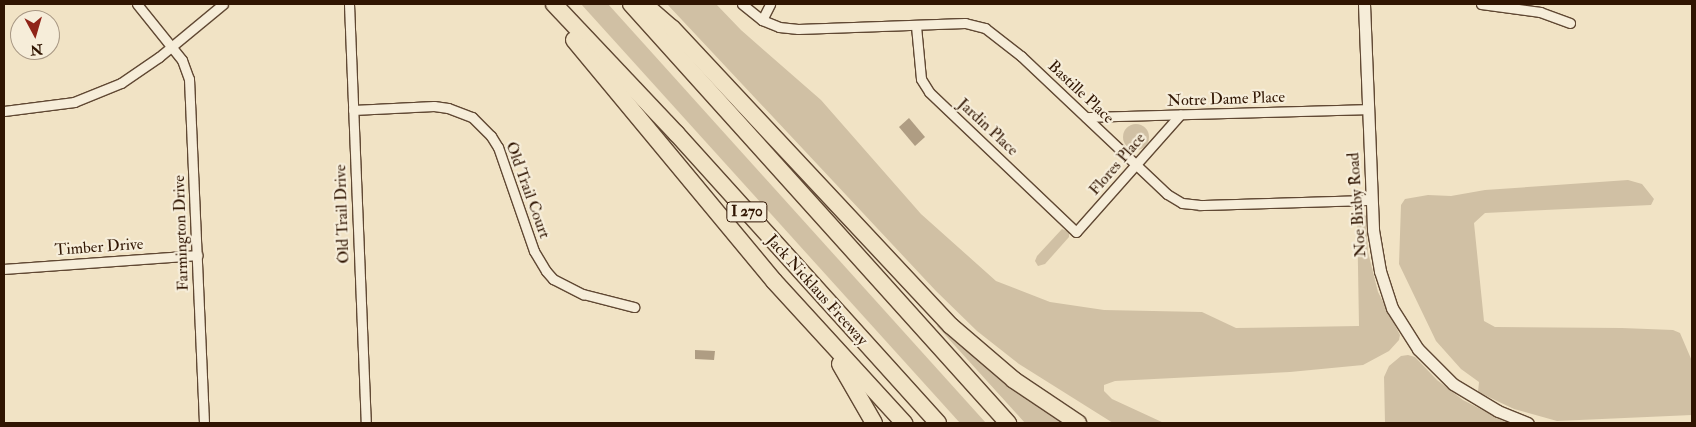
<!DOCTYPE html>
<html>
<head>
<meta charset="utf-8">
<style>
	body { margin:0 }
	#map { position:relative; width:1696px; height:427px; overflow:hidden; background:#f1e3c5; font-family:"IM FELL Double Pica",serif }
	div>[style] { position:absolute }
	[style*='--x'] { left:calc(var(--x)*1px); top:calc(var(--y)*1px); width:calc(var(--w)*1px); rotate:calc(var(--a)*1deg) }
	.green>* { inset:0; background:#d0c0a4 }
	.round { border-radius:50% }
	.water>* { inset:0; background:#af9d83 }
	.roads { filter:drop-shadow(1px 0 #604833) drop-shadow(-1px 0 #604833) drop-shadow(0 1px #604833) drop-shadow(0 -1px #604833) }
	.minor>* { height:9px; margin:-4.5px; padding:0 4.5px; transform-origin:4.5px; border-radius:4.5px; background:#f6edd9 }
	.tertiary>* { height:11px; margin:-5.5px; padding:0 5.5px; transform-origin:5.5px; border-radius:5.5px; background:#f6edd9 }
	.motorway>* { height:16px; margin:-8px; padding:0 8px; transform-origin:8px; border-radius:8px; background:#f1e3c5 }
	span { translate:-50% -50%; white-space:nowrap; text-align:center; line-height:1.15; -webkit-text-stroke:4.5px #f6edd9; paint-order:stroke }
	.shield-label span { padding:1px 4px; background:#f6edd9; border:1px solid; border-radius:4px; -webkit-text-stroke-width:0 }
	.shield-label { font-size:15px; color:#301502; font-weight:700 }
	.street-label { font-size:16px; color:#301502 }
	.frame { position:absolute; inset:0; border:5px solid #301502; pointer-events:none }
	.north { position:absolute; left:10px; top:10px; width:50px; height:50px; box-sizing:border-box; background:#f6edd9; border:1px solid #a79783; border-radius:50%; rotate:174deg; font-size:14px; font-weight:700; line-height:20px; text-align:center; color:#301502 }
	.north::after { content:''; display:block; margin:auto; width:18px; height:22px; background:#8f2418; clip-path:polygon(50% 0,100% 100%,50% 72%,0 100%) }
</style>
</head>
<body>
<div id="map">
	<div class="green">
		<i style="clip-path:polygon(581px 4px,608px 4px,986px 423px,960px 423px)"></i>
		<i style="clip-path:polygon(667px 4px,716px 4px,741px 30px,821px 100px,921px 214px,996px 281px,1050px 302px,1104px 310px,1202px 312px,1236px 328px,1359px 326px,1357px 209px,1360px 210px,1366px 216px,1368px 252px,1378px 292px,1400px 335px,1399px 340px,1389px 351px,1363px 365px,1290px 372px,1115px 381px,1104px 385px,1104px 391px,1112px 399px,1164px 423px,1113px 423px,1019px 364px,977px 331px,936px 291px)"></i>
		<i class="round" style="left:1123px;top:124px;width:26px;height:26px"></i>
		<i style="clip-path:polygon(1628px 180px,1642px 184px,1654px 199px,1651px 205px,1485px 213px,1474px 223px,1484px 321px,1495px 327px,1622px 328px,1673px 330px,1680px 333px,1692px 361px,1692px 415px,1557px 421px,1514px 409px,1478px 392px,1479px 382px,1461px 369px,1436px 341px,1399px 264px,1401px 205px,1405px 199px,1428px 195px,1451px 196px,1485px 190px)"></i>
		<i style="clip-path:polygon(1062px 229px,1069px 232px,1069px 237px,1045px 264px,1038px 266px,1035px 261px,1037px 256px)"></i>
		<i style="clip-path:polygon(939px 324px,1027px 398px,1064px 423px,1025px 423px,937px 326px)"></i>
		<i style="clip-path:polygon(1408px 355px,1415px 357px,1437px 380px,1463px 400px,1508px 423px,1385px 423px,1384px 377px,1389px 366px,1401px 356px)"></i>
	</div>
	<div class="water">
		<i style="clip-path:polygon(909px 118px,925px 137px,915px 146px,899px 127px)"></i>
		<i style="clip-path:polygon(695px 350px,715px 351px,714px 360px,695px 359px)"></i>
	</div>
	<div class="roads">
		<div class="minor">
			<i style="--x:137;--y:4;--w:72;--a:51.2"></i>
			<i style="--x:182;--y:60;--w:20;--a:70"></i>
			<i style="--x:189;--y:79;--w:344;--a:87.5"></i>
			<i style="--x:349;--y:4;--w:419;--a:87.7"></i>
			<i style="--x:742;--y:4;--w:26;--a:39"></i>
			<i style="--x:762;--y:20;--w:18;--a:-63"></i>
			<i style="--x:1481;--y:4;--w:60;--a:7.7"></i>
			<i style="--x:1540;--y:12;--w:32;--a:20"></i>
			<i style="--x:762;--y:20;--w:18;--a:22"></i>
			<i style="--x:779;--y:27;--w:19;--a:6"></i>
			<i style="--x:798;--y:29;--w:167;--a:-2.1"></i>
			<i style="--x:965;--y:23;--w:21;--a:14"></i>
			<i style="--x:985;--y:28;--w:46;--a:37.9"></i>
			<i style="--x:1021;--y:56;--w:201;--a:43.4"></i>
			<i style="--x:1167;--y:194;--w:17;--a:31"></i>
			<i style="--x:1182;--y:203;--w:18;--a:6"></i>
			<i style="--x:1200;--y:205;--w:171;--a:-1.7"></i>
			<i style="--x:916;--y:26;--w:53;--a:84.6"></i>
			<i style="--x:921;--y:79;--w:15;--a:58"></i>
			<i style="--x:929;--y:92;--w:203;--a:43.6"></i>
			<i style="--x:1076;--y:232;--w:157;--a:-48.4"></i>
			<i style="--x:353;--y:110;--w:81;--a:-2.8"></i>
			<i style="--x:434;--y:106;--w:14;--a:8"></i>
			<i style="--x:448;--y:108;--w:26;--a:21"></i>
			<i style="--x:472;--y:117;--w:27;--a:45"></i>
			<i style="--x:491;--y:136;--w:13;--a:58"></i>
			<i style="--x:498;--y:147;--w:110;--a:70.9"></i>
			<i style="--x:534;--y:251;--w:23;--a:59"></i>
			<i style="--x:546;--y:271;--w:11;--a:49"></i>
			<i style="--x:553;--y:279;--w:34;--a:27"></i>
			<i style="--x:583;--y:294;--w:53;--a:14.3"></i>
			<i style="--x:4;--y:111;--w:71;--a:-7.3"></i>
			<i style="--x:74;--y:102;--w:51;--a:-22"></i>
			<i style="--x:121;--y:83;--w:46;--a:-34.4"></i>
			<i style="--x:159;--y:57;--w:83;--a:-39.6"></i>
			<i style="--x:1086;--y:117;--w:282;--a:-1.6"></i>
			<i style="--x:4;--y:269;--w:194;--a:-4.1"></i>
		</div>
		<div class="tertiary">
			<i style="--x:1364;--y:4;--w:226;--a:87.7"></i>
			<i style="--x:1373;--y:230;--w:42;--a:80.3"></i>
			<i style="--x:1380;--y:271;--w:39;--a:72"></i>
			<i style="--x:1392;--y:308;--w:49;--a:57.6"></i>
			<i style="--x:1418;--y:349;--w:49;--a:45"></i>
			<i style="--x:1453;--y:384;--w:52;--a:31"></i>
			<i style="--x:1498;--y:411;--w:32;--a:22"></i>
		</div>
		<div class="motorway">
			<i style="--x:554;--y:4;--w:178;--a:46.6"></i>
			<i style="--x:676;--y:133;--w:391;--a:47.9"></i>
			<i style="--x:631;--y:4;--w:564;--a:48.02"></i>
			<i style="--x:644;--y:4;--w:37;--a:41"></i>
			<i style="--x:672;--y:28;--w:408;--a:46.9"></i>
			<i style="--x:951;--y:326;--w:83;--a:40.6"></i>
			<i style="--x:1014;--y:380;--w:77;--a:33.9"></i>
			<i style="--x:574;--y:40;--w:313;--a:50.3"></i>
			<i style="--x:774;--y:281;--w:193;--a:47.5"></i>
			<i style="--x:840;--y:364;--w:68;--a:60"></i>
		</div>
	</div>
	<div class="shield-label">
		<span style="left:747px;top:212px">I 270</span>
	</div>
	<div class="street-label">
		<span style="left:1081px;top:92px;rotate:43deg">Bastille Place</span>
		<span style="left:1226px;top:99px;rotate:-2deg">Notre Dame Place</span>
		<span style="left:988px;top:127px;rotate:43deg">Jardin Place</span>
		<span style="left:1117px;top:164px;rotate:-49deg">Flores Place</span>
		<span style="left:528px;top:190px;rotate:70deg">Old Trail Court</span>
		<span style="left:1357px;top:205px;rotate:-94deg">Noe Bixby Road</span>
		<span style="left:342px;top:214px;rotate:-92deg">Old Trail Drive</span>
		<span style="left:181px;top:233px;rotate:-92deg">Farmington Drive</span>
		<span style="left:99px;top:247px;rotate:-4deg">Timber Drive</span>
		<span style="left:817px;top:290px;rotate:48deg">Jack Nicklaus Freeway</span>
	</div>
	<div class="frame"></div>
	<div class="north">N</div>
</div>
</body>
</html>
